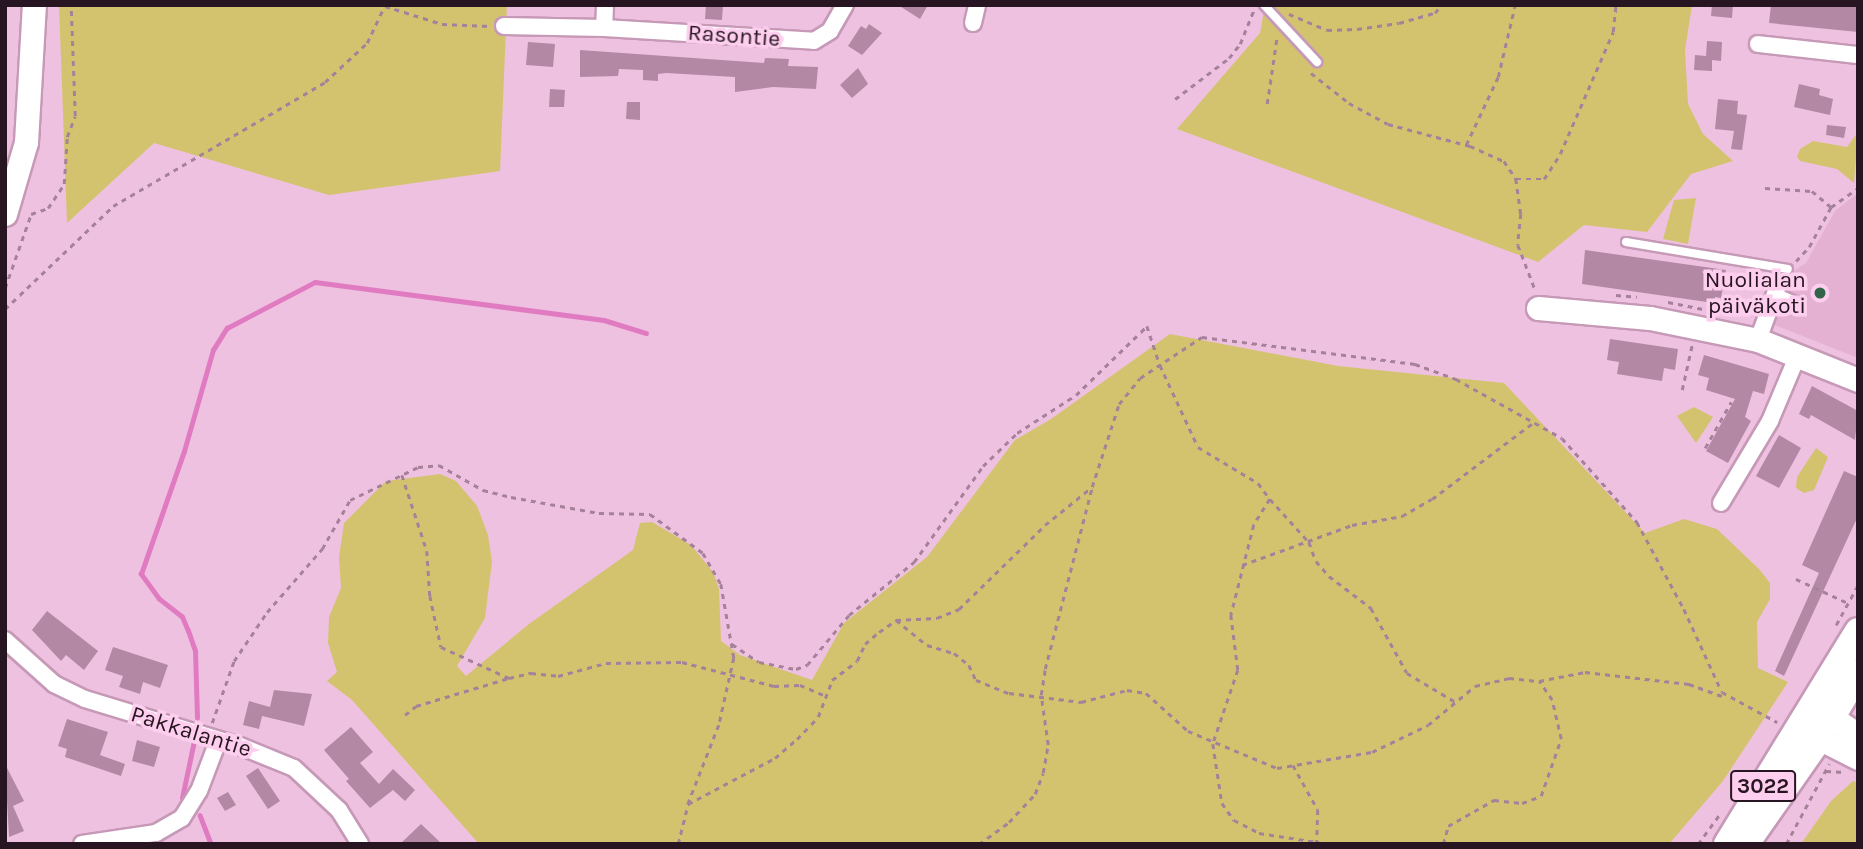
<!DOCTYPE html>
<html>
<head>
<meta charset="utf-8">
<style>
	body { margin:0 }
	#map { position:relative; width:1863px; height:849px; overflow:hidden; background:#efc1e0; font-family:Karla,sans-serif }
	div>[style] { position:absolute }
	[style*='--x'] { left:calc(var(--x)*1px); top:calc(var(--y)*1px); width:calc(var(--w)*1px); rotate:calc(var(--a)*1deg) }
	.built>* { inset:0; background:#e4b1d2 }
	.green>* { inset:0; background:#d3c36e }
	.stream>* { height:4.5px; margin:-2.25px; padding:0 2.25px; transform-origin:2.25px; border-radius:2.25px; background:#e07bc2 }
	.building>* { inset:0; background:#b388a4 }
	.path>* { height:2.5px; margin-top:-1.25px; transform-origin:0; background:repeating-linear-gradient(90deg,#a58299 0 5px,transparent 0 10px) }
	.roads { filter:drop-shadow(2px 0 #c699b7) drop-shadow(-2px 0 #c699b7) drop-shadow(0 2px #c699b7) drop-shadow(0 -2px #c699b7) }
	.lane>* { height:8px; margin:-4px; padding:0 4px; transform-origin:4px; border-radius:4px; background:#fff }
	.street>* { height:16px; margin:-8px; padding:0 8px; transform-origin:8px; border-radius:8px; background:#fff }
	.secondary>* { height:23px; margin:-11.5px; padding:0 11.5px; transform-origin:11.5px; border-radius:11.5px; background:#fff }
	.primary>* { height:26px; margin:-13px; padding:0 13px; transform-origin:13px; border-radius:13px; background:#fff }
	.dots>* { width:19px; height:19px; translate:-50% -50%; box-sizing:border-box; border:4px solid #fdceed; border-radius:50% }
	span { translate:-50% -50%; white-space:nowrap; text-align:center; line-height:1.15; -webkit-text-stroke:7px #fdceed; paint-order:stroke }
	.shield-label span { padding:2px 5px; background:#fdceed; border:2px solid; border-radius:5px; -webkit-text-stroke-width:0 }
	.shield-label { font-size:21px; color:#271621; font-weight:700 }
	.street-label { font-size:23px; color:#271621 }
	.poi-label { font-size:23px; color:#271621 }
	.right { translate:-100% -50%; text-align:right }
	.frame { position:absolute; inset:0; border:7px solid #271621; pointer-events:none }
</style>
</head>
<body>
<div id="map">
	<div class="built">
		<i style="clip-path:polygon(1858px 193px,1858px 358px,1772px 324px,1792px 272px,1806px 263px,1835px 211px)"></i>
	</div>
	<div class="green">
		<i style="clip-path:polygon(59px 5px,507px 5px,500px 171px,329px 195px,154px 143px,67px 223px)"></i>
		<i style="clip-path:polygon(1265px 5px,1692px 5px,1685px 50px,1688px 104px,1703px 134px,1733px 161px,1691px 174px,1647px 232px,1584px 225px,1538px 262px,1177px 129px,1260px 33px)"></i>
		<i style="clip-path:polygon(1858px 132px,1854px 183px,1837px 169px,1800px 161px,1797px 157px,1800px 149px,1813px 141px,1847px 147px)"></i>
		<i style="clip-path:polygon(1696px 198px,1688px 244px,1663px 239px,1674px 200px)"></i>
		<i style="clip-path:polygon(1170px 334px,1338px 366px,1504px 383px,1645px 533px,1684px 519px,1717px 529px,1760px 570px,1770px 583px,1770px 599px,1757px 622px,1758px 668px,1788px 682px,1723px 781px,1669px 844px,479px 844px,352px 700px,327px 681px,337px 672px,328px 643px,329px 617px,341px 588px,339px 557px,344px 523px,386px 481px,440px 474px,456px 481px,477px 506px,488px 535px,492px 562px,485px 618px,457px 666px,466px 676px,529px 624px,633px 550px,640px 523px,652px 522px,691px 545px,713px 572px,719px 589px,721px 641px,740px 655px,812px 680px,844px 623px,927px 557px,1015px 440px,1051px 419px)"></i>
		<i style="clip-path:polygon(1694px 407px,1713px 417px,1696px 443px,1677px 416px)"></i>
		<i style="clip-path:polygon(1816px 448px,1828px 457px,1814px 490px,1804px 493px,1796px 488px,1797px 477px)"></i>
		<i style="clip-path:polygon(1853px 781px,1858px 783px,1858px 844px,1801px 844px,1831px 801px)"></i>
	</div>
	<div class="stream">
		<i style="--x:197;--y:718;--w:67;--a:-91.7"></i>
		<i style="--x:195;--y:651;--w:21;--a:-109"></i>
		<i style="--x:188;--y:631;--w:15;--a:-113"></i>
		<i style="--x:182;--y:617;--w:29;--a:-142"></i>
		<i style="--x:159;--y:599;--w:31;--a:-126"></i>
		<i style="--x:141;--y:574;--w:130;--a:-70.7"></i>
		<i style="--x:184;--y:451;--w:105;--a:-74"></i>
		<i style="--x:213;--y:350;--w:26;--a:-58"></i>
		<i style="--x:227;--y:328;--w:99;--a:-27.6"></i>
		<i style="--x:315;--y:282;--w:291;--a:7.5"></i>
		<i style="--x:604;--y:320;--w:44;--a:17.2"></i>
		<i style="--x:182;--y:798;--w:58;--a:-78.1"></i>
		<i style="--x:200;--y:815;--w:31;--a:69"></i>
	</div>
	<div class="building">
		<i style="clip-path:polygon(706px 5px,723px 5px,722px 20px,705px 19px)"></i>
		<i style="clip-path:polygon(898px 5px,928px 5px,920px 19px)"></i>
		<i style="clip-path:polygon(1712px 5px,1733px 5px,1732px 18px,1711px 16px)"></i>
		<i style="clip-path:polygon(1771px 5px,1858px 5px,1858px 32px,1769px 23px)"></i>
		<i style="clip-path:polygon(869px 24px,882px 33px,862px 55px,848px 46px,861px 26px,866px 29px)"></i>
		<i style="clip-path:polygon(1707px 41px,1722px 42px,1721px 61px,1712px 60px,1712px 71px,1694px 70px,1695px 55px,1706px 56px)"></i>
		<i style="clip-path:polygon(528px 42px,555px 44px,553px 67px,526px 65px)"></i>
		<i style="clip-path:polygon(580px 50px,764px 63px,765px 58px,789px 59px,788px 66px,818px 67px,816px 89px,773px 87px,735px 92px,735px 77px,666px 73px,658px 74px,658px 81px,643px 80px,643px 70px,619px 69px,618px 76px,580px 77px)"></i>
		<i style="clip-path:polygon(858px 68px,868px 84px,852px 98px,840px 85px)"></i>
		<i style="clip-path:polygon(1799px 84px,1820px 89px,1819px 95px,1833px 99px,1830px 115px,1794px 107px)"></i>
		<i style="clip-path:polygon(550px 89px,565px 90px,564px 107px,549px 107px)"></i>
		<i style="clip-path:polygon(1718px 99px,1738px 101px,1737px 114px,1747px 115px,1742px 150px,1731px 149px,1734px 131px,1715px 129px)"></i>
		<i style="clip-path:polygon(627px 102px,640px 102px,640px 120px,626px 119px)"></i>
		<i style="clip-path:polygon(1827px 125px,1846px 127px,1844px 138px,1826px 135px)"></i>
		<i style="clip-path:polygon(1585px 250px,1726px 270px,1721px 298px,1715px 297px,1714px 303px,1582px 284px)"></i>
		<i style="clip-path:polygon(1610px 339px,1678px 349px,1675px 370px,1664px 368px,1662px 381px,1617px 374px,1619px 362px,1607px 360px)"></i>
		<i style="clip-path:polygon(1704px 355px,1769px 374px,1764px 394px,1753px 391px,1745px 417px,1751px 421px,1728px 463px,1706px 451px,1735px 399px,1706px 390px,1709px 378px,1698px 375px)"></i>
		<i style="clip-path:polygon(1812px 386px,1858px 411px,1855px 440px,1811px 415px,1809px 419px,1799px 414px)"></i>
		<i style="clip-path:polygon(1779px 435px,1801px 448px,1779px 488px,1756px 476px)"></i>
		<i style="clip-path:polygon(1844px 471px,1858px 477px,1858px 516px,1784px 676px,1775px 671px,1819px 573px,1802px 565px)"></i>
		<i style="clip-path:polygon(47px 611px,98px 651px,84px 670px,66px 655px,61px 661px,32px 630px)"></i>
		<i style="clip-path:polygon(113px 647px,168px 665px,160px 688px,143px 682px,140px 694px,119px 687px,123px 676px,105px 670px)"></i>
		<i style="clip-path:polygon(274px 690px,312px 694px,304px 726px,262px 716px,259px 729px,243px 725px,249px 701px,270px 707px)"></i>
		<i style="clip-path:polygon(67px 719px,108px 732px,100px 755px,125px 764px,121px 776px,65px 757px,67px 749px,58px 746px)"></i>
		<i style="clip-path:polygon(351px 727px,373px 752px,360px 763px,379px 784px,393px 769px,415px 790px,405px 801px,393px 790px,370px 808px,346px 781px,349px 779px,324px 750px)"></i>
		<i style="clip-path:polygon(137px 740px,160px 747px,154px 767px,132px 761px)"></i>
		<i style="clip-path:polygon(5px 764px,24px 801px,13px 806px,24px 831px,9px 837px)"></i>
		<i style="clip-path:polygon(258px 768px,280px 801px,268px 809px,246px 776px)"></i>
		<i style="clip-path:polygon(228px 792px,236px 805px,225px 811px,217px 798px)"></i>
		<i style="clip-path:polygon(421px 824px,442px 844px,400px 844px)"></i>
	</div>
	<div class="path">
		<i style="--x:385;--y:6;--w:60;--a:17.5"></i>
		<i style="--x:442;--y:24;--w:48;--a:2.4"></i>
		<i style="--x:1289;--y:14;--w:41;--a:22.8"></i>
		<i style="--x:1327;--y:30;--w:30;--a:-2"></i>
		<i style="--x:1357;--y:29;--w:42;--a:-8.1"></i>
		<i style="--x:1399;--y:23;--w:37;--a:-16"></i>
		<i style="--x:1435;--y:13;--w:10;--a:-53"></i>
		<i style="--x:1311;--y:73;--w:48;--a:38.3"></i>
		<i style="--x:1349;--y:103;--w:44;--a:28.3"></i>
		<i style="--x:1388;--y:124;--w:85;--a:15"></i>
		<i style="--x:1470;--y:146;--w:37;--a:24"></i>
		<i style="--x:1504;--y:161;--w:22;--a:56"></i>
		<i style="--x:1516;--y:179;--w:35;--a:82"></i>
		<i style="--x:1521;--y:214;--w:31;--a:96"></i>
		<i style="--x:1518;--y:245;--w:47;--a:68.9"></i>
		<i style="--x:1175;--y:99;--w:68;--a:-37.2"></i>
		<i style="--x:1229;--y:58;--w:18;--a:-52"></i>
		<i style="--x:1240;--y:44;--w:38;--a:-68"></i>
		<i style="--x:1267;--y:104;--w:69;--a:-81.6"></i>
		<i style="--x:1466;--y:145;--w:75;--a:-64.8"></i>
		<i style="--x:1498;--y:77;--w:74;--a:-76.7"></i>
		<i style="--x:1516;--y:179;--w:28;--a:0"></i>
		<i style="--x:1544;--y:179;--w:30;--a:-57"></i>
		<i style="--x:1560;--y:154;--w:133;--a:-66.5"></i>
		<i style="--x:1613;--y:32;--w:27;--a:-84"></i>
		<i style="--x:1765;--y:188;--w:47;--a:3.7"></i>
		<i style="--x:1812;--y:191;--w:25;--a:40"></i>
		<i style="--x:1796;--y:261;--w:19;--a:-47"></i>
		<i style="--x:1809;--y:247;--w:46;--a:-61.2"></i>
		<i style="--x:1831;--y:207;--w:33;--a:-35"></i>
		<i style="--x:5;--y:288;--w:78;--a:-70.6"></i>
		<i style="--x:31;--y:214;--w:18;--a:-19"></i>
		<i style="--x:48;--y:208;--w:29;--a:-56"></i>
		<i style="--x:64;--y:184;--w:47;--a:-86.3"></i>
		<i style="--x:67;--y:137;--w:22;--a:-69"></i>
		<i style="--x:75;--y:116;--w:111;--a:-92.1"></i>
		<i style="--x:1616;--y:295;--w:21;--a:5"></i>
		<i style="--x:1668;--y:302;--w:46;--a:11.3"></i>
		<i style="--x:5;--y:309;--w:149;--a:-43.6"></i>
		<i style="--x:113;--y:206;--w:246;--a:-30.3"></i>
		<i style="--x:325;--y:82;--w:57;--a:-42.9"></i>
		<i style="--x:367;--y:43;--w:42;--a:-64.7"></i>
		<i style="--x:1682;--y:390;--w:46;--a:-77.5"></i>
		<i style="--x:1705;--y:448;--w:53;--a:-60.5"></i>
		<i style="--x:402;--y:475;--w:80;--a:71.8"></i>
		<i style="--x:427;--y:551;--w:45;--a:86.2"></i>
		<i style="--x:430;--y:596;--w:52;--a:77.8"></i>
		<i style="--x:441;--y:647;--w:75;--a:24.5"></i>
		<i style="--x:1270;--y:499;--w:58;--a:47.8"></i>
		<i style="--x:1309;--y:542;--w:20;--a:70"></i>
		<i style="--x:1316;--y:561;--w:20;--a:49"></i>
		<i style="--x:1329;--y:576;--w:53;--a:37.3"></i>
		<i style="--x:1371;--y:608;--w:74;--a:61"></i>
		<i style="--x:1407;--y:673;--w:55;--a:30.8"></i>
		<i style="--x:1242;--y:565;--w:117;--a:-20"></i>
		<i style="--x:1352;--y:525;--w:51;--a:-10.2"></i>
		<i style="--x:1402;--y:516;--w:34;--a:-30"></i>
		<i style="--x:1432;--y:499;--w:126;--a:-37"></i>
		<i style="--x:1796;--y:579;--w:57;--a:24.8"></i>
		<i style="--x:896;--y:620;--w:40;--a:39"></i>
		<i style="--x:927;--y:645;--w:28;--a:17"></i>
		<i style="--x:954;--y:653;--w:19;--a:39"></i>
		<i style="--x:969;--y:665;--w:17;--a:65"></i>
		<i style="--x:976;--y:680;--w:35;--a:22"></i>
		<i style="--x:1009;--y:693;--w:73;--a:7.1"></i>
		<i style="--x:1081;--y:702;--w:48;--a:-14.6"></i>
		<i style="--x:1127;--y:690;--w:19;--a:9"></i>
		<i style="--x:1146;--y:693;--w:57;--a:42.1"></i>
		<i style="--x:1188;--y:731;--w:96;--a:22.6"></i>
		<i style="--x:1277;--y:768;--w:96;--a:-9.6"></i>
		<i style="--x:1372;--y:752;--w:62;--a:-25.7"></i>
		<i style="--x:1428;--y:725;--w:61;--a:-39.7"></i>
		<i style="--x:1475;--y:686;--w:35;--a:-13"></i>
		<i style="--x:1509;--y:678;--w:30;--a:6"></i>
		<i style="--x:1539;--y:681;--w:47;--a:-11.1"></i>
		<i style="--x:1585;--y:672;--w:105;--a:6.6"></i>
		<i style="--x:1689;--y:684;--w:38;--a:20"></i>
		<i style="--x:1836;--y:625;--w:46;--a:-61.2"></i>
		<i style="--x:732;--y:644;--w:32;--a:34"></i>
		<i style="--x:759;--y:662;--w:38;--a:11"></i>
		<i style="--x:796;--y:669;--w:12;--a:-20"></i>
		<i style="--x:807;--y:665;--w:65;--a:-50"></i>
		<i style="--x:849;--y:615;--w:84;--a:-39.2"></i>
		<i style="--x:914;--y:562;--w:118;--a:-54.3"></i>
		<i style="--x:983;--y:466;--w:47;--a:-44.1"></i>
		<i style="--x:1017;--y:433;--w:70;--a:-32.8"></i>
		<i style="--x:1076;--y:395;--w:99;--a:-44.2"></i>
		<i style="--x:1147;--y:326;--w:41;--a:71.6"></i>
		<i style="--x:1160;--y:365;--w:90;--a:65.1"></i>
		<i style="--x:1198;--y:447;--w:70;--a:31"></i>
		<i style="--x:1258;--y:483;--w:20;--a:53"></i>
		<i style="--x:1270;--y:499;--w:31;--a:122"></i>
		<i style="--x:1254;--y:525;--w:93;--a:104.3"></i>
		<i style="--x:1231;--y:615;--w:55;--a:82.7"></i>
		<i style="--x:1238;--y:670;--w:78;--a:108.7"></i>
		<i style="--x:1213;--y:744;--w:60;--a:81.3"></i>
		<i style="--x:1222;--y:803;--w:21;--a:55"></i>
		<i style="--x:1234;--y:820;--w:28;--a:27"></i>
		<i style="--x:1259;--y:833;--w:59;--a:8.8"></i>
		<i style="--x:405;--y:715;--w:14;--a:-39"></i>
		<i style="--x:416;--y:706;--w:97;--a:-16.8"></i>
		<i style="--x:509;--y:678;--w:23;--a:-13"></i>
		<i style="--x:531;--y:673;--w:27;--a:6"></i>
		<i style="--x:558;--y:676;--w:50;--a:-15.2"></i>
		<i style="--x:606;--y:663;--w:76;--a:-0.8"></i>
		<i style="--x:682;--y:662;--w:95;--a:14.6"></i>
		<i style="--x:774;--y:686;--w:26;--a:-2"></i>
		<i style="--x:800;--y:685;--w:28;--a:23"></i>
		<i style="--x:212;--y:723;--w:66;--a:-70.5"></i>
		<i style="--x:234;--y:661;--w:59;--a:-56"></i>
		<i style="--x:267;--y:612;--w:84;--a:-48.9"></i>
		<i style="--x:322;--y:549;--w:56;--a:-60.3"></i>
		<i style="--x:350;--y:500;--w:76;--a:-25.9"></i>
		<i style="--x:418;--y:467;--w:21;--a:-5"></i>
		<i style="--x:439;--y:465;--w:51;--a:29.6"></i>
		<i style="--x:483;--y:490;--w:29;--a:14"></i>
		<i style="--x:511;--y:497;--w:89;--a:10.3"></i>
		<i style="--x:599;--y:513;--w:51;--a:1.1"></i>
		<i style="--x:650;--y:514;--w:66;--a:36.3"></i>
		<i style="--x:703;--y:553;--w:36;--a:60"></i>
		<i style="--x:721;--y:584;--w:75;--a:80"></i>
		<i style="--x:734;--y:658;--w:69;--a:102.6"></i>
		<i style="--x:719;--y:725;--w:85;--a:111.4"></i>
		<i style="--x:1293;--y:765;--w:51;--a:60.9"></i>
		<i style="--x:1318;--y:810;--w:32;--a:92"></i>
		<i style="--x:1317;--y:842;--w:6;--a:18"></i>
		<i style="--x:1826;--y:771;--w:18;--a:3"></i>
		<i style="--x:678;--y:844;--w:41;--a:-76"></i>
		<i style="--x:688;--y:804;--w:98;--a:-27.9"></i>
		<i style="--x:775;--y:758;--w:29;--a:-41"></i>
		<i style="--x:797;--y:739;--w:30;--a:-46"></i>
		<i style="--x:818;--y:717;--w:40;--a:-69"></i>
		<i style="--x:832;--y:680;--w:31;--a:-37"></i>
		<i style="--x:857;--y:661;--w:19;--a:-65"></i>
		<i style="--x:865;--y:644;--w:18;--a:-41"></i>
		<i style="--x:879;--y:632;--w:21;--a:-35"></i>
		<i style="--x:896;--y:620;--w:41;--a:-2.8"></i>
		<i style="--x:937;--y:618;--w:24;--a:-22"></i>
		<i style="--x:959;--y:609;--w:120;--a:-44.3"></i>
		<i style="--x:1045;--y:525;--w:60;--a:-39"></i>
		<i style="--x:1092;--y:487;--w:87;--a:-72"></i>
		<i style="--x:1119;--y:404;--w:33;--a:-51"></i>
		<i style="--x:1140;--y:378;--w:74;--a:-33.5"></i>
		<i style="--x:1202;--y:337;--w:215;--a:7.2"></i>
		<i style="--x:1415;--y:364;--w:44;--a:20.1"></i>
		<i style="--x:1456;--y:379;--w:121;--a:29.1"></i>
		<i style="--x:1562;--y:438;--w:113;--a:48.2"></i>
		<i style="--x:1637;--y:522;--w:99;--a:61.6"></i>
		<i style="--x:1684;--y:609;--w:91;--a:65.4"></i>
		<i style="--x:1722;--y:692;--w:63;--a:28.6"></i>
		<i style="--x:812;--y:844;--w:8;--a:0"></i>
		<i style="--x:979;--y:844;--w:37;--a:-36"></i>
		<i style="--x:1009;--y:822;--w:38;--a:-47"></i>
		<i style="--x:1035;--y:794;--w:22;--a:-69"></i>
		<i style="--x:1043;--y:773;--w:28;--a:-80"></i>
		<i style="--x:1048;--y:745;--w:50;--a:-98"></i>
		<i style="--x:1041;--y:695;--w:26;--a:-81"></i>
		<i style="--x:1045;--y:669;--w:188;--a:-75.5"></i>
		<i style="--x:1443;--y:844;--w:19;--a:-74"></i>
		<i style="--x:1448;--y:826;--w:53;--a:-29.5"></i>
		<i style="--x:1494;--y:800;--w:28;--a:6"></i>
		<i style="--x:1522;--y:803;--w:20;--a:-20"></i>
		<i style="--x:1541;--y:796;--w:60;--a:-70.7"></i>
		<i style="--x:1561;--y:739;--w:40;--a:-103"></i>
		<i style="--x:1552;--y:700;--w:23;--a:-124"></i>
		<i style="--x:1698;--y:844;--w:36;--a:-54"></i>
		<i style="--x:1786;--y:844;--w:91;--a:-61.7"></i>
	</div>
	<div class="roads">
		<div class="lane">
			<i style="--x:1264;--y:5;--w:78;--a:47.1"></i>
			<i style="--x:1626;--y:242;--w:164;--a:9.5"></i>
			<i style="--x:1775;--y:292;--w:27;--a:24"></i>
		</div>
		<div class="street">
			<i style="--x:605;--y:5;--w:23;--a:92"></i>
			<i style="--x:604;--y:28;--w:210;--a:3.5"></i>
			<i style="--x:814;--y:41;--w:19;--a:-32"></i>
			<i style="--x:830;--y:31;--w:30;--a:-60"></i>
			<i style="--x:973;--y:23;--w:18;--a:-77"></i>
			<i style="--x:504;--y:26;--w:100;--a:1.1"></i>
			<i style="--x:1758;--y:44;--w:101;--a:6.3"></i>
			<i style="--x:1758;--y:340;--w:61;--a:-69.8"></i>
			<i style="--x:1721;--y:503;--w:96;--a:-59.1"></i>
			<i style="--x:1770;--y:421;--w:69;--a:-67.1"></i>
			<i style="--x:5;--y:640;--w:66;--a:41.9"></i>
			<i style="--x:54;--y:684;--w:34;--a:26"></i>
			<i style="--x:85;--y:699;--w:162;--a:16.9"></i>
			<i style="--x:240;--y:746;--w:58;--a:22.2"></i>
			<i style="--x:294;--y:768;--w:62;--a:43"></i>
			<i style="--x:339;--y:810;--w:40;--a:58"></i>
			<i style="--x:82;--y:844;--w:75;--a:-8.5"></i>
			<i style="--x:156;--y:833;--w:30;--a:-30"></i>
			<i style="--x:182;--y:818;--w:32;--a:-58"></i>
			<i style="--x:199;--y:791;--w:53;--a:-69.2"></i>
		</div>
		<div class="secondary">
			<i style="--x:5;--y:214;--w:75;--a:-73.7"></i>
			<i style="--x:26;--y:142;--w:137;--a:-86.7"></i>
			<i style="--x:1538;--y:308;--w:112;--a:5.1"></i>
			<i style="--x:1650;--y:318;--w:110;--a:11.5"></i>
			<i style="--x:1758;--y:340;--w:108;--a:21.8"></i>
			<i style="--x:1817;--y:707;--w:50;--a:34.3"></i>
			<i style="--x:1805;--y:731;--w:59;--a:27"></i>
		</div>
		<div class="primary">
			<i style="--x:1747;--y:842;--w:126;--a:-55"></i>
			<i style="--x:1819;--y:739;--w:77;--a:-59.4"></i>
			<i style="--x:1727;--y:844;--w:250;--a:-58.4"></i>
		</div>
	</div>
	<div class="dots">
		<i style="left:1820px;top:293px;background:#31654a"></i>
	</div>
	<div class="shield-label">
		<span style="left:1763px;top:786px">3022</span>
	</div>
	<div class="street-label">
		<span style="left:734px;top:36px;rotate:4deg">Rasontie</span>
		<span style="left:191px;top:732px;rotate:17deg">Pakkalantie</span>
	</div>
	<div class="poi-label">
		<span class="right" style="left:1806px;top:293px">Nuolialan<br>päiväkoti</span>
	</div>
	<div class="frame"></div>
</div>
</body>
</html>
